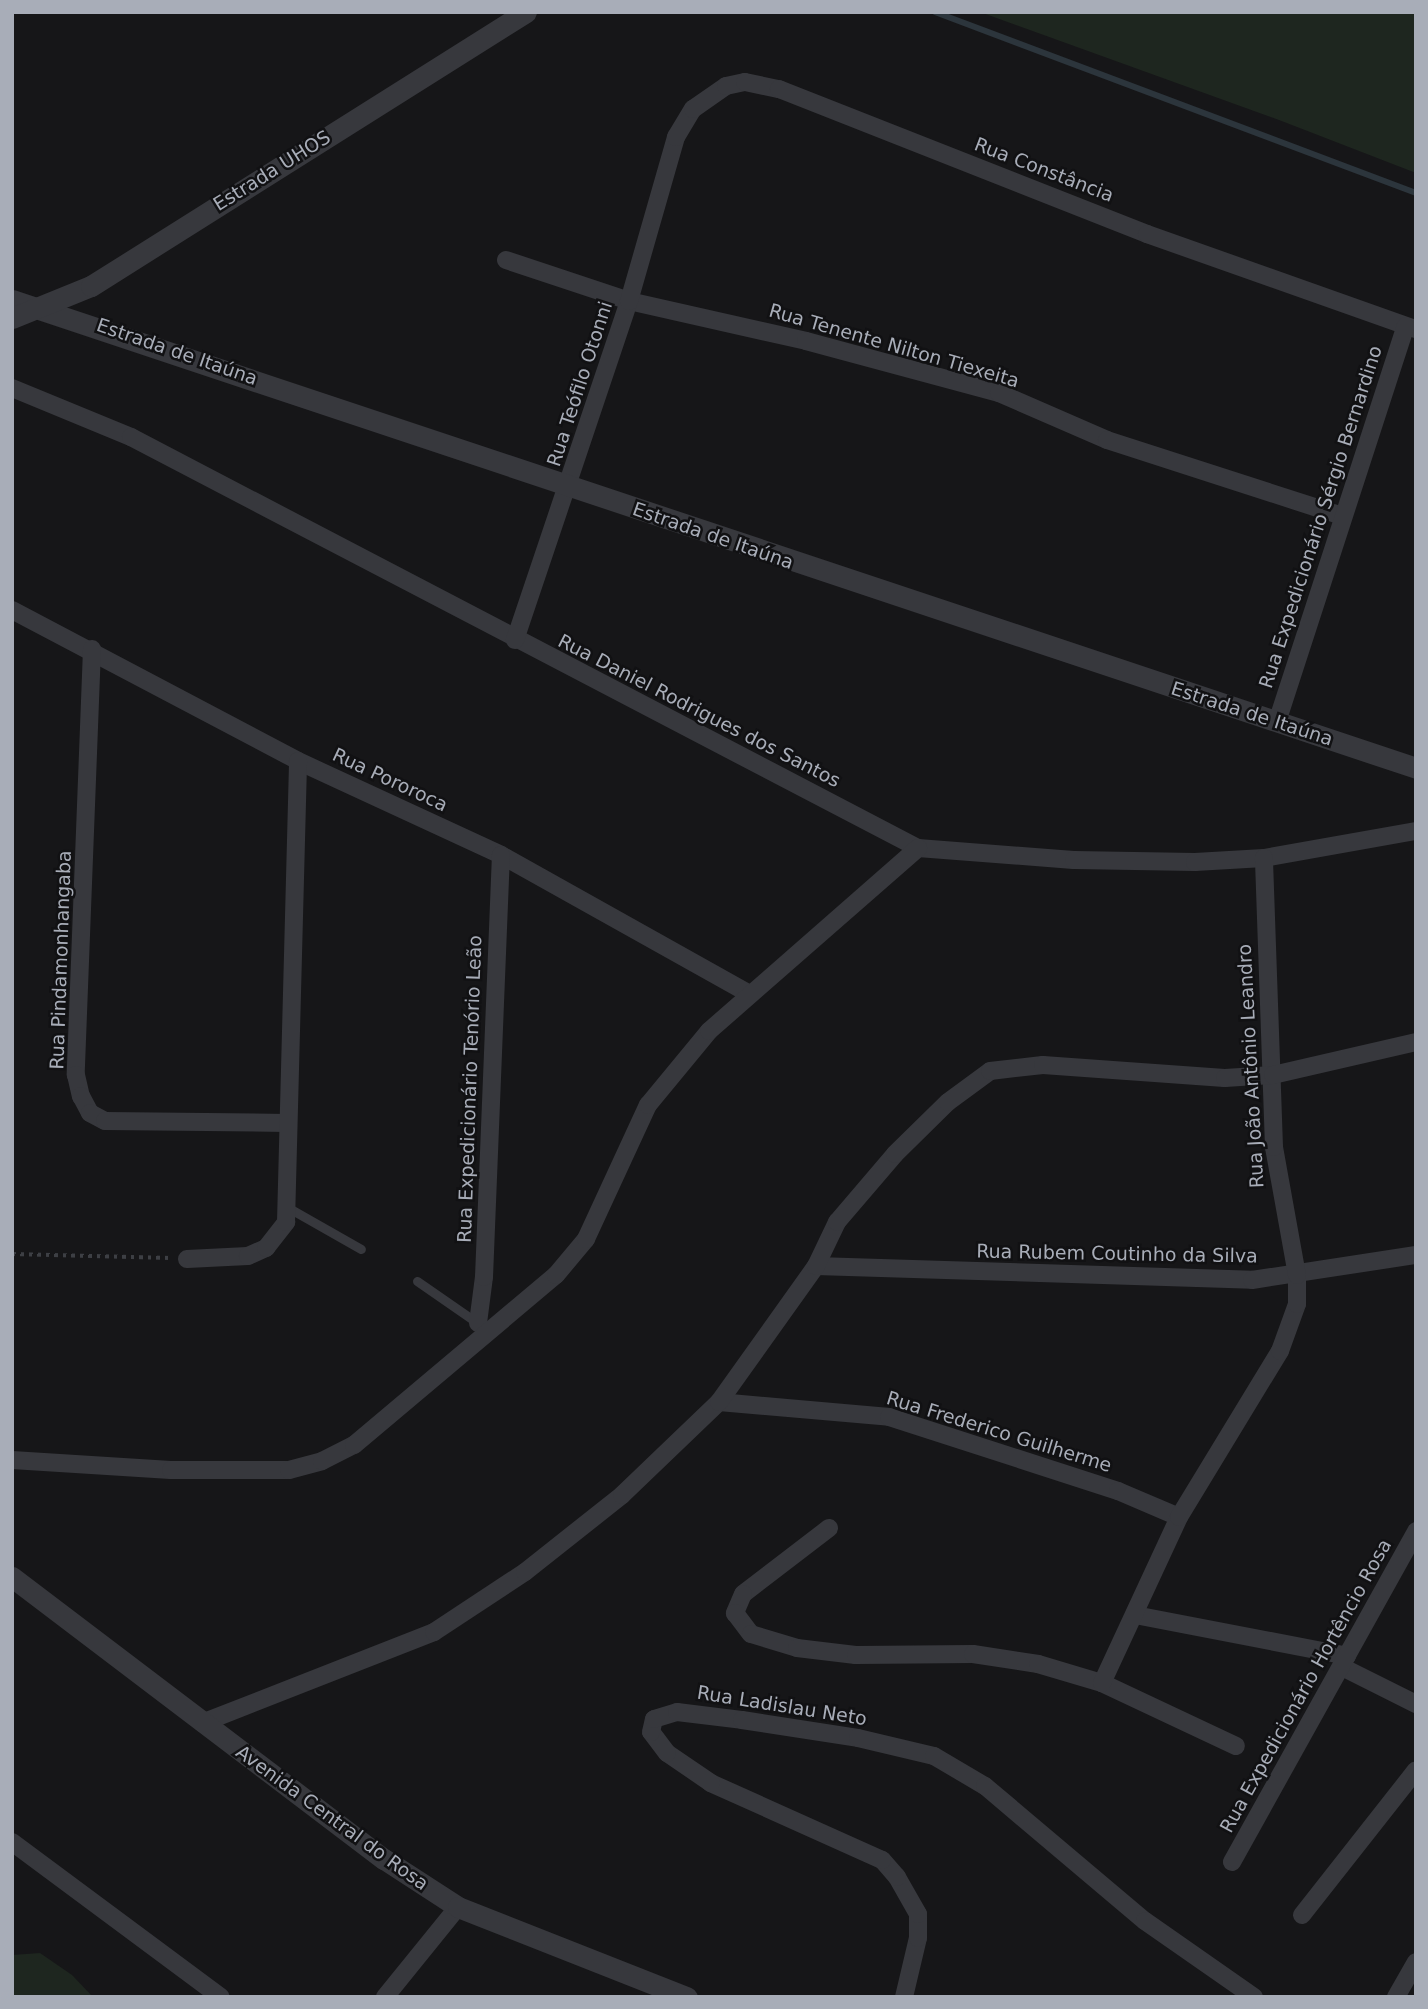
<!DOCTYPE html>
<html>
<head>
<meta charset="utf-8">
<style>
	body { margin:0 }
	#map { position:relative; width:1428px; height:2009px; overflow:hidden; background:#161618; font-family:"DejaVu Sans",sans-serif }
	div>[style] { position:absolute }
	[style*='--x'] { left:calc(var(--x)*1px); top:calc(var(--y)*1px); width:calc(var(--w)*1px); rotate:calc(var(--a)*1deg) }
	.green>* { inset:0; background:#1e261f }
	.stream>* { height:6px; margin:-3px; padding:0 3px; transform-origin:3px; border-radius:3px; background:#2c353c }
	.path>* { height:3.5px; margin-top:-1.75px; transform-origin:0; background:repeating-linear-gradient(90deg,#3d3f44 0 3.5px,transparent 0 8.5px) }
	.service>* { height:9px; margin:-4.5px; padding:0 4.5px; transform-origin:4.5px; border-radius:4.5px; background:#37383d }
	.minor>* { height:18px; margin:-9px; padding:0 9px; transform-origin:9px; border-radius:9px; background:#37383d }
	.tertiary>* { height:21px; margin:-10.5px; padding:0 10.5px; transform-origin:10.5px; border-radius:10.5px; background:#37383d }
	span { translate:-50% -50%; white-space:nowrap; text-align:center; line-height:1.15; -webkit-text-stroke:5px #111113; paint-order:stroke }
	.street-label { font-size:19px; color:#a8adb8 }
	.frame { position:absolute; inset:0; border:14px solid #a8adb8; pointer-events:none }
</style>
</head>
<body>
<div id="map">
	<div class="green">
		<i style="clip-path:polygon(980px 12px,1416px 12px,1416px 173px,1279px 120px)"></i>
		<i style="clip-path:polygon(40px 1953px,72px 1975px,93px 1997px,12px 1997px,12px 1955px)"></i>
	</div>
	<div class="stream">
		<i style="--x:935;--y:12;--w:514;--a:20.62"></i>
	</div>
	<div class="path">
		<i style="--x:12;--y:1254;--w:159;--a:1.4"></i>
	</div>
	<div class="service">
		<i style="--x:287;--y:1207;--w:85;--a:29.6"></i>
		<i style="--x:417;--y:1281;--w:75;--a:34.7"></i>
	</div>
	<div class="minor">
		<i style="--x:506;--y:260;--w:130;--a:18.4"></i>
		<i style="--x:629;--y:301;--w:181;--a:12.7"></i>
		<i style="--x:806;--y:341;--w:200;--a:15.1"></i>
		<i style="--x:999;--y:393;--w:118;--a:23.5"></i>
		<i style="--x:1107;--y:440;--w:247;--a:17.9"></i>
		<i style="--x:12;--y:388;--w:129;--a:22.4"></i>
		<i style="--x:131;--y:437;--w:888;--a:27.58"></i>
		<i style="--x:918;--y:848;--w:156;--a:4.4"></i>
		<i style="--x:1074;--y:860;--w:121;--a:0.9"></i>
		<i style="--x:1195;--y:862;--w:69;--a:-3.3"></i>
		<i style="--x:1264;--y:858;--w:154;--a:-10.1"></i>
		<i style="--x:12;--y:610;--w:323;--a:27.8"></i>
		<i style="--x:298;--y:761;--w:224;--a:24.8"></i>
		<i style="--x:501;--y:855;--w:283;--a:29.2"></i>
		<i style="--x:515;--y:640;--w:358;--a:-71.4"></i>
		<i style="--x:629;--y:301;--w:171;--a:-74"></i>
		<i style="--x:676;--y:137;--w:33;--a:-59"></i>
		<i style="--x:693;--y:109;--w:40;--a:-34.9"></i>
		<i style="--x:726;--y:86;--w:19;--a:-12"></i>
		<i style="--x:745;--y:82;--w:35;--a:12"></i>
		<i style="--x:779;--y:89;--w:396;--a:21.5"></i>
		<i style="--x:1147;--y:234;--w:285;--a:19.5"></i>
		<i style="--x:92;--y:649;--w:426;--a:92.2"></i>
		<i style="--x:76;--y:1075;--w:22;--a:77"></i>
		<i style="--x:81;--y:1096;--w:19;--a:62"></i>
		<i style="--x:90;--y:1113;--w:17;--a:28"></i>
		<i style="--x:105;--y:1121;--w:182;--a:0.6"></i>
		<i style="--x:1277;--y:722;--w:416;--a:-72"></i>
		<i style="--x:187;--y:1259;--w:61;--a:-2.8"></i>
		<i style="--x:248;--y:1256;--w:20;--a:-24"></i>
		<i style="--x:266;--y:1248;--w:33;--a:-52"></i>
		<i style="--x:286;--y:1222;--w:461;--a:-88.5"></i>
		<i style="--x:816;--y:1266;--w:436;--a:1.8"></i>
		<i style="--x:1252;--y:1280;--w:166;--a:-8.7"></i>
		<i style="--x:478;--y:1323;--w:46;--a:-82.6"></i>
		<i style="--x:484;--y:1277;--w:422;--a:-87.7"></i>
		<i style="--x:719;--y:1402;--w:171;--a:5"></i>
		<i style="--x:889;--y:1417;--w:241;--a:17.9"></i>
		<i style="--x:1118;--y:1491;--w:66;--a:23.1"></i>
		<i style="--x:12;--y:1460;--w:159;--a:3.6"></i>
		<i style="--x:171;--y:1470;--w:118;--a:0"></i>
		<i style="--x:289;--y:1470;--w:34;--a:-15"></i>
		<i style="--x:322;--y:1461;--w:36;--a:-27"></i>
		<i style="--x:354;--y:1445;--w:264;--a:-40.1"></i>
		<i style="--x:556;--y:1275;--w:47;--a:-50.2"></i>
		<i style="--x:586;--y:1239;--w:148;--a:-65.2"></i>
		<i style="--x:648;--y:1105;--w:96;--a:-50.5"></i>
		<i style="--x:709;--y:1031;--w:278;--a:-41.2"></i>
		<i style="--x:829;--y:1528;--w:108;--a:142.5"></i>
		<i style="--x:743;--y:1594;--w:21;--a:113"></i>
		<i style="--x:735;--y:1613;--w:26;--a:53"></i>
		<i style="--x:751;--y:1634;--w:48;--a:16.9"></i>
		<i style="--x:797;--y:1648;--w:59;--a:6.8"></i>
		<i style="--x:856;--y:1655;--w:117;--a:-0.5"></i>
		<i style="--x:973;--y:1654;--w:66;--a:8.7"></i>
		<i style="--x:1038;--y:1664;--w:67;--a:16.5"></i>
		<i style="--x:1102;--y:1683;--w:148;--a:25.2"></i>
		<i style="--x:1135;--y:1615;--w:216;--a:10.9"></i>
		<i style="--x:1342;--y:1667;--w:83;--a:26.6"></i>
		<i style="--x:1102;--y:1683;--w:183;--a:-65.1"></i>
		<i style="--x:1179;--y:1517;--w:194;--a:-58.7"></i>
		<i style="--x:1280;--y:1351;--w:50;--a:-70.1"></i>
		<i style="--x:1297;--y:1304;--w:29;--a:-90"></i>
		<i style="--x:1297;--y:1275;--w:130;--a:-100.2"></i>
		<i style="--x:1274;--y:1147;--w:289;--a:-92"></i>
		<i style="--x:202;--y:1723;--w:249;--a:-21.4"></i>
		<i style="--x:434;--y:1632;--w:109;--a:-33.4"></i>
		<i style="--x:525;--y:1572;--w:124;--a:-38.4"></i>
		<i style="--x:622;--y:1495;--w:134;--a:-43.8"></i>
		<i style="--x:719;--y:1402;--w:167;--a:-54.5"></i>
		<i style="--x:816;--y:1266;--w:49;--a:-64.5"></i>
		<i style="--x:837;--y:1222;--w:89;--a:-49.5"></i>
		<i style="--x:895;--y:1154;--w:74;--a:-44.5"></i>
		<i style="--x:948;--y:1102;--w:52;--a:-36.4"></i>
		<i style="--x:990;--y:1071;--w:53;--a:-6.5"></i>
		<i style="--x:1043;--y:1065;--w:182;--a:4.1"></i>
		<i style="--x:1225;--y:1078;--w:48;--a:-3.6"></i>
		<i style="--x:1273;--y:1075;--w:147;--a:-13"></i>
		<i style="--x:12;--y:1842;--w:260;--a:36.6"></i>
		<i style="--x:1232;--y:1862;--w:379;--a:-60.9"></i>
		<i style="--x:1302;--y:1915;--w:184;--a:-51.8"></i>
		<i style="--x:385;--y:1997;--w:116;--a:-51"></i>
		<i style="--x:904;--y:1997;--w:61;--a:-76.7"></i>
		<i style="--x:918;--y:1938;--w:24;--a:-90"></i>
		<i style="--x:918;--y:1914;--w:43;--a:-119.6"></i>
		<i style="--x:897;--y:1877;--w:23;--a:-131"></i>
		<i style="--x:882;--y:1860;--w:188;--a:-155.8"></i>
		<i style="--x:711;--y:1783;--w:53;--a:-145.7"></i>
		<i style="--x:667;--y:1753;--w:26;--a:-127"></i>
		<i style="--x:651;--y:1732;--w:13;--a:-77"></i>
		<i style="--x:654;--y:1719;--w:24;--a:-17"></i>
		<i style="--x:677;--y:1712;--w:65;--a:7"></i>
		<i style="--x:742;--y:1720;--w:117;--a:8.8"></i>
		<i style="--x:858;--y:1738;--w:78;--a:13.3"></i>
		<i style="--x:934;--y:1756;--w:59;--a:30.5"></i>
		<i style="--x:985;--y:1786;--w:209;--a:40.2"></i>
		<i style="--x:1145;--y:1921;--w:133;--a:34.9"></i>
		<i style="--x:1396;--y:1997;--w:40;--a:-60.3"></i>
	</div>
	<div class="tertiary">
		<i style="--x:12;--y:300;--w:1480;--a:18.43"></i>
		<i style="--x:12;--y:318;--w:85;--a:-22.1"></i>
		<i style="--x:91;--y:286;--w:514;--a:-32.21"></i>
		<i style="--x:12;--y:1577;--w:467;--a:37.2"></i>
		<i style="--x:384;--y:1859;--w:88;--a:33"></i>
		<i style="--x:458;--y:1907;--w:246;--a:21.5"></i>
	</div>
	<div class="street-label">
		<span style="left:1044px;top:170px;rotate:21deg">Rua Constância</span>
		<span style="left:272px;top:171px;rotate:-32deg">Estrada UHOS</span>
		<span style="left:894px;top:346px;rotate:16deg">Rua Tenente Nilton Tiexeita</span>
		<span style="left:177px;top:352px;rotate:19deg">Estrada de Itaúna</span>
		<span style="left:580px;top:384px;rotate:-72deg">Rua Teófilo Otonni</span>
		<span style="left:1321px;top:517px;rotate:-72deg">Rua Expedicionário Sérgio Bernardino</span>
		<span style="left:713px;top:536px;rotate:19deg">Estrada de Itaúna</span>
		<span style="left:699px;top:711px;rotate:27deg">Rua Daniel Rodrigues dos Santos</span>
		<span style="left:1252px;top:714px;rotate:18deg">Estrada de Itaúna</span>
		<span style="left:390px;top:780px;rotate:25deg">Rua Pororoca</span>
		<span style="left:61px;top:960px;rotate:-88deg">Rua Pindamonhangaba</span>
		<span style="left:1251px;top:1066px;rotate:-93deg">Rua João Antônio Leandro</span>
		<span style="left:470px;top:1089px;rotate:-88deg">Rua Expedicionário Tenório Leão</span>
		<span style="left:1117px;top:1254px;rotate:1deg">Rua Rubem Coutinho da Silva</span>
		<span style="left:999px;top:1432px;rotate:17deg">Rua Frederico Guilherme</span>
		<span style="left:1306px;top:1686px;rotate:-61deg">Rua Expedicionário Hortêncio Rosa</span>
		<span style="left:782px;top:1706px;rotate:9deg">Rua Ladislau Neto</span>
		<span style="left:332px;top:1818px;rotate:36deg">Avenida Central do Rosa</span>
	</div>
	<div class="frame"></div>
</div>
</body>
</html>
